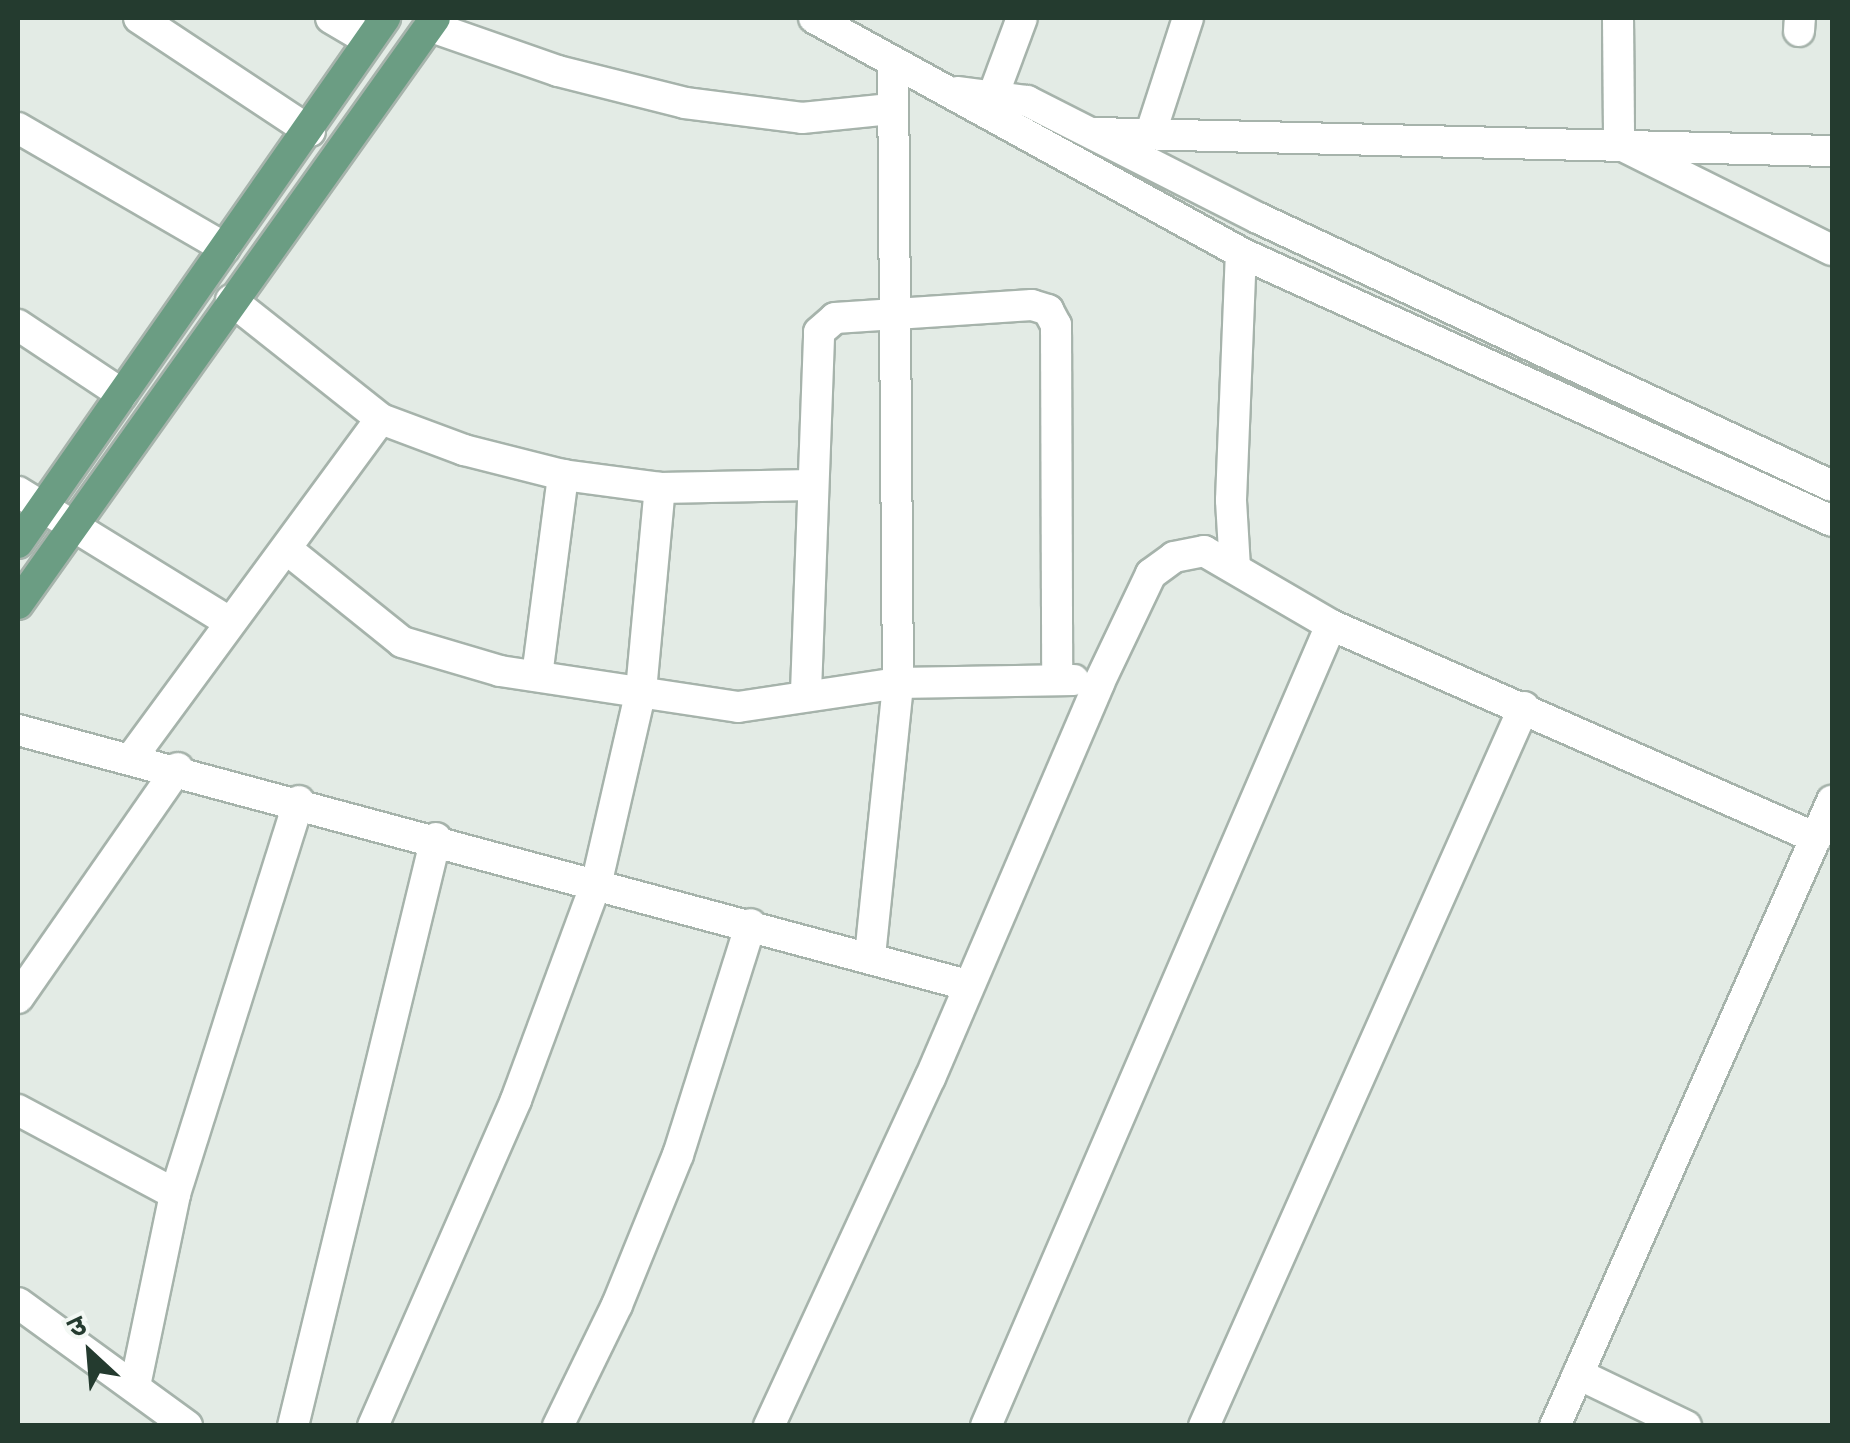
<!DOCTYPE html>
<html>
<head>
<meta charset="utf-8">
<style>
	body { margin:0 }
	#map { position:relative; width:1850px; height:1443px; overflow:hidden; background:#e3ebe5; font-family:Ubuntu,"Noto Sans Devanagari",sans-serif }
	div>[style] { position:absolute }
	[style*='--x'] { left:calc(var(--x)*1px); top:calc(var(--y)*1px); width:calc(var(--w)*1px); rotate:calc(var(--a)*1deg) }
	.roads { filter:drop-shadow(2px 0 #a6b3ab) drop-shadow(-2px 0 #a6b3ab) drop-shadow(0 2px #a6b3ab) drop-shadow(0 -2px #a6b3ab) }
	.minor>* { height:30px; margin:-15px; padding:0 15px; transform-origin:15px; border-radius:15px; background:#fff }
	.major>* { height:30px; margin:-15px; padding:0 15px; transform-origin:15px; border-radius:15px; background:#6b9d83 }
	span { translate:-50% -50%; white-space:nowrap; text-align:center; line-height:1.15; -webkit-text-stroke:10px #f3f8f4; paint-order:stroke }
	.frame { position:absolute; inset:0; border:20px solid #243b2f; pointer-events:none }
	.north { position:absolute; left:40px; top:1303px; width:100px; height:100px; -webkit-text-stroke:8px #f3f8f4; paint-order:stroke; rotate:334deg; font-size:28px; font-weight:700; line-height:40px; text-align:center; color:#243b2f }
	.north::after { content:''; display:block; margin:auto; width:35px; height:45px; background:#243b2f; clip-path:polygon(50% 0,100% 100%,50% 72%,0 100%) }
</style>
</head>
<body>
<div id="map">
	<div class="roads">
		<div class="minor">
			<i style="--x:139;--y:18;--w:205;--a:33.5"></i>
			<i style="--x:331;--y:18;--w:43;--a:30.7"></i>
			<i style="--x:814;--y:18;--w:487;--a:28.8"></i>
			<i style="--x:1241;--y:253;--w:649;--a:24.39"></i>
			<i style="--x:1618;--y:18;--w:126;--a:89.5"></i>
			<i style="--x:1619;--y:144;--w:238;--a:26.5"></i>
			<i style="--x:429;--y:26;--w:137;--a:19.2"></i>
			<i style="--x:558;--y:71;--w:131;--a:14.1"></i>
			<i style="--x:685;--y:103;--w:118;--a:7.3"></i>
			<i style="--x:802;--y:118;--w:89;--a:-5.8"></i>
			<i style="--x:1799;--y:31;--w:13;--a:-86"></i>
			<i style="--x:957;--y:92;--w:71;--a:7.3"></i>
			<i style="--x:1027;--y:101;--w:259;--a:26.9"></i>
			<i style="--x:1258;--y:218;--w:633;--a:25.03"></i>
			<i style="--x:987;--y:112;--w:100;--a:-69.6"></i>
			<i style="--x:18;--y:128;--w:239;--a:30.1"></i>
			<i style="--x:1151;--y:132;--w:120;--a:-72"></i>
			<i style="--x:1095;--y:133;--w:737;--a:1.4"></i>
			<i style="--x:231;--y:300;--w:191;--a:38.4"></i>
			<i style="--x:381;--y:419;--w:89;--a:20.5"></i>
			<i style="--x:464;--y:450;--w:102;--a:14.2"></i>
			<i style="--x:563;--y:475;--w:98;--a:7.6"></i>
			<i style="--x:660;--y:488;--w:151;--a:-1.1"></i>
			<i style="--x:18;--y:325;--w:125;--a:33.6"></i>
			<i style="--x:18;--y:492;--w:248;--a:31.6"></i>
			<i style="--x:289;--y:551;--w:145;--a:38.8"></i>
			<i style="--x:402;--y:642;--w:102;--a:16.5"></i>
			<i style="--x:500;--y:671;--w:241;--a:8.6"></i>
			<i style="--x:738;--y:707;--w:162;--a:-8.5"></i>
			<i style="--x:898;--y:683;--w:176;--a:-1"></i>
			<i style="--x:1235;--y:568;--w:68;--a:-93.4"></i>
			<i style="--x:1231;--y:500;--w:247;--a:-87.7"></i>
			<i style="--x:537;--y:676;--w:203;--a:-82.6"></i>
			<i style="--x:806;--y:692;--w:360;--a:-87.9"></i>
			<i style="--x:819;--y:332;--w:21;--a:-41"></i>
			<i style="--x:835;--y:318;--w:197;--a:-3.8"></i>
			<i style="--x:1032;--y:305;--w:17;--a:17"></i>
			<i style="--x:1048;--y:310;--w:17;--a:62"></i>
			<i style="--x:1056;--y:325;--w:354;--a:89.8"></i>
			<i style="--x:18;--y:730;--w:983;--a:15.04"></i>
			<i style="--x:133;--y:756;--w:418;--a:-53.7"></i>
			<i style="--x:870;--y:956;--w:274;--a:-84.1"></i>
			<i style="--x:898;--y:683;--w:616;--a:-90.47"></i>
			<i style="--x:18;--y:998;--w:280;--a:-55.2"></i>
			<i style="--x:18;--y:1110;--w:178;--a:28.1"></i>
			<i style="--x:18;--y:1303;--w:209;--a:36"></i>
			<i style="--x:1578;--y:1374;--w:120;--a:25.7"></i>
			<i style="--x:135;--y:1386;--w:196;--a:-78.2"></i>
			<i style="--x:175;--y:1194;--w:412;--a:-72.5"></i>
			<i style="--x:293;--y:1426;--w:605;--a:-76.33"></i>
			<i style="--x:373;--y:1426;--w:356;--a:-66.3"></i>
			<i style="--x:516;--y:1100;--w:233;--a:-69.7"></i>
			<i style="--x:597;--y:881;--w:195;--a:-77"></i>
			<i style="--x:641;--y:691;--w:204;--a:-84.7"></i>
			<i style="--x:558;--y:1426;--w:135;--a:-64"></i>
			<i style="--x:617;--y:1305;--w:162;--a:-67.9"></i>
			<i style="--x:678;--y:1155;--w:242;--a:-72.5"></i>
			<i style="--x:769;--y:1426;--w:383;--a:-65.2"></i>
			<i style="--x:930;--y:1078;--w:430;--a:-66.8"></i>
			<i style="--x:1099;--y:683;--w:121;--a:-64.5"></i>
			<i style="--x:1151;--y:574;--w:29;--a:-36"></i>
			<i style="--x:1174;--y:557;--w:31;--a:-11"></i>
			<i style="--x:1204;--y:551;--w:147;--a:30.2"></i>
			<i style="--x:1331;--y:625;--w:530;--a:23.71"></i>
			<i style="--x:986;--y:1426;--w:872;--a:-66.7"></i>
			<i style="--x:1204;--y:1426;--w:787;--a:-66.01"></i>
			<i style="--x:1555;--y:1426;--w:684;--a:-66.1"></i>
		</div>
		<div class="major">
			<i style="--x:18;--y:543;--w:641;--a:-55.04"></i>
			<i style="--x:18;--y:604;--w:719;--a:-54.56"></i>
		</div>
	</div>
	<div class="frame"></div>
	<div class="north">उ</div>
</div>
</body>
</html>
